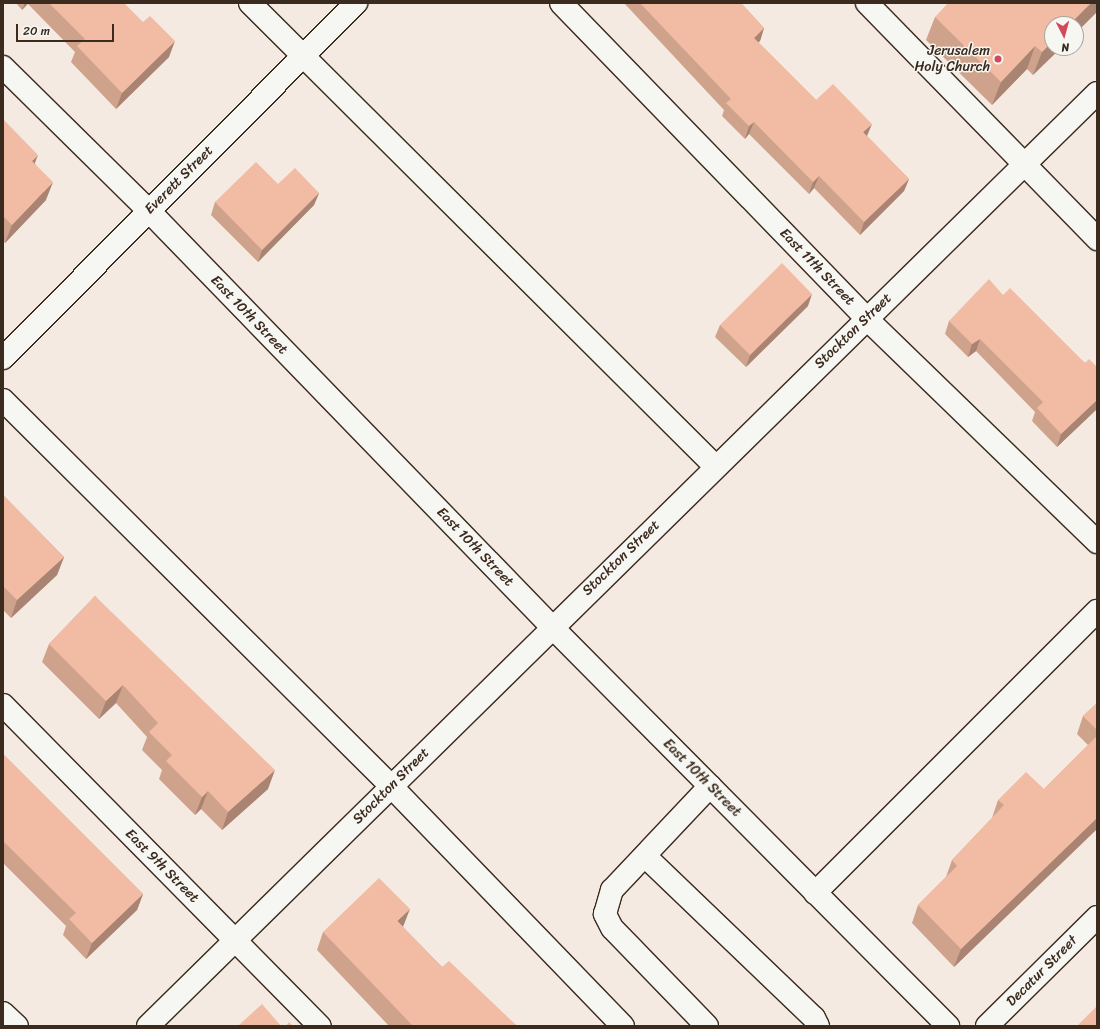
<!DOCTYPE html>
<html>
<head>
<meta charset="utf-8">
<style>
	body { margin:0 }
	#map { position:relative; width:1100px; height:1029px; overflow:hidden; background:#f5eae2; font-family:Sriracha,sans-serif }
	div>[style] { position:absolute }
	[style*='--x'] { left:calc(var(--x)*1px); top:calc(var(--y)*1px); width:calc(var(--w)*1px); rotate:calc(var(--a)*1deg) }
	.roads { filter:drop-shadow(1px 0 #3b2a1e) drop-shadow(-1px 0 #3b2a1e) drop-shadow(0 1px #3b2a1e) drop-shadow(0 -1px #3b2a1e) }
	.minor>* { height:22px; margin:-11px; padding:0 11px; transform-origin:11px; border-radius:11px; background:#f6f6f2 }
	.wall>* { inset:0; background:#cfa28c }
	.shaded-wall>* { inset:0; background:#a98472 }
	.building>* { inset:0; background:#f1bca3 }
	.dots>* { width:11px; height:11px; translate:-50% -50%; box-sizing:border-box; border:2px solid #f6f6f2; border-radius:50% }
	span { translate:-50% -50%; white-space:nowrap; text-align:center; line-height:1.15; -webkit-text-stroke:3px #f6f6f2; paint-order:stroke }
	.poi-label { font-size:14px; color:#3b2a1e }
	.right { translate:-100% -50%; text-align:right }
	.street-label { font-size:14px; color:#3b2a1e }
	.frame { position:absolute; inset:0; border:4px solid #3b2a1e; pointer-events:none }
	.north { position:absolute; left:1044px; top:16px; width:40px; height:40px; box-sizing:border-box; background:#f6f6f2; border:1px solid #aba49d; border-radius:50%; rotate:174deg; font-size:11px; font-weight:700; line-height:16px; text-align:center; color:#3b2a1e }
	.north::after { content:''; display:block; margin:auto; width:14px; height:18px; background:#d1495b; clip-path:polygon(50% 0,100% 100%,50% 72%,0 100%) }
	.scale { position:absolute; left:16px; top:24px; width:98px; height:18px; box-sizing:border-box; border:2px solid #3b2a1e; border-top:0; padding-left:5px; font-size:12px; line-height:14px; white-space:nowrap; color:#3b2a1e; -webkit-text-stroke:3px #f6f6f2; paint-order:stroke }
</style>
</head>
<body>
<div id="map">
	<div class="roads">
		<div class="minor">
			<i style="--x:250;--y:3;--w:656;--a:44.88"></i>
			<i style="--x:561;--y:3;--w:438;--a:45.9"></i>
			<i style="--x:866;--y:318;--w:322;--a:44.1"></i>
			<i style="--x:867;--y:3;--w:330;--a:45.7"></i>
			<i style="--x:3;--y:67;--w:205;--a:44.6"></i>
			<i style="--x:149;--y:211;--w:578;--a:45.91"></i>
			<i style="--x:551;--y:626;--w:564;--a:45.22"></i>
			<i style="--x:3;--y:358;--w:501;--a:-45.16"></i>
			<i style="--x:3;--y:400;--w:547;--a:44.85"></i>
			<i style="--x:391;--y:786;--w:334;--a:46"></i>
			<i style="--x:3;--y:705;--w:451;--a:45.4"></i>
			<i style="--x:645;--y:856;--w:234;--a:43.8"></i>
			<i style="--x:814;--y:1018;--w:9;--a:63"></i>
			<i style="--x:815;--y:893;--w:399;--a:-45"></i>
			<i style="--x:3;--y:1013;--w:19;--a:43"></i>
			<i style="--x:148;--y:1026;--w:1331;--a:-44.51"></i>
			<i style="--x:707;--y:1026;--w:136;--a:-134.1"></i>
			<i style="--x:612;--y:928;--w:16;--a:-117"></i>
			<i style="--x:605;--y:914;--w:25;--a:-74"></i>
			<i style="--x:612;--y:890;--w:143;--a:-46.7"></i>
			<i style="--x:987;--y:1026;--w:155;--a:-44.7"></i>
		</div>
	</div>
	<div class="wall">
		<i style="clip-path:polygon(16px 3px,124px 3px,169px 57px,116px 109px,71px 62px,75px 52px,28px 4px,22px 10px)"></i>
		<i style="clip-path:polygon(624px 3px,741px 3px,764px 28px,760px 41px,758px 42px,816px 100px,867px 136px,909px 179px,904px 191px,860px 235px,814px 188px,809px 194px,749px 134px,745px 139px,722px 116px,724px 110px)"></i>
		<i style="clip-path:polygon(1097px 3px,1033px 75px,1027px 69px,992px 105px,926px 40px,935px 17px)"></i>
		<i style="clip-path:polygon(3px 119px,35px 163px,46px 200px,5px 243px,3px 241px)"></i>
		<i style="clip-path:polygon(278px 184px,319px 193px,314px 205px,258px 262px,211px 215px,215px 202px)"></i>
		<i style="clip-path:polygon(1003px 295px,1085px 363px,1097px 367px,1097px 409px,1057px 447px,1032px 421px,1035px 412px,976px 351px,968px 357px,945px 334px,949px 321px)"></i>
		<i style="clip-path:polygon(808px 306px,746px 367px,715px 337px,720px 325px)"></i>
		<i style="clip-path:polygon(3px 495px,64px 557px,57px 575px,11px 618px,3px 610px)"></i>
		<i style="clip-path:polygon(95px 596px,268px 789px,222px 830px,201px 809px,195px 815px,159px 779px,162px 770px,142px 750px,147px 737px,116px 703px,99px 719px,42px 662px,49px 644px)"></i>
		<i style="clip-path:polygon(1097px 703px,1097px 829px,954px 967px,912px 923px,918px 905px,946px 877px,952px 860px,992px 818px,998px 800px,1044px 789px,1088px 745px,1077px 734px,1083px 716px)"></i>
		<i style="clip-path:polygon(3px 754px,143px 894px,137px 910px,86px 959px,63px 935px,66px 926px,3px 863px)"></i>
		<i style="clip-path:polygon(403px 927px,442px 967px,517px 1026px,389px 1026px,317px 950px,323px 932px)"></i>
	</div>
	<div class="shaded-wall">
		<i style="clip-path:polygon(25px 3px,28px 3px,22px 10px)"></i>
		<i style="clip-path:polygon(1091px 3px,1097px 3px,1097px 12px,1076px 33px,1076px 24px,1070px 24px)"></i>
		<i style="clip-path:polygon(764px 28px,760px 41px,750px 50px,754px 38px)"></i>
		<i style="clip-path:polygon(175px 41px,169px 57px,116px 109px,122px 93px)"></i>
		<i style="clip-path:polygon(1052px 42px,1052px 48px,1061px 48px,1033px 75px,1042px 52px)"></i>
		<i style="clip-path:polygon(1035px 46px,1027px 69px,992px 105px,1001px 82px)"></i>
		<i style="clip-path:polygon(754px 122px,749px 134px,745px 139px,749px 126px)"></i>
		<i style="clip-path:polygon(872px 124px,867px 136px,859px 145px,863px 132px)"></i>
		<i style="clip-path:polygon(38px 155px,31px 173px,32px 161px)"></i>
		<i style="clip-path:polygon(819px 176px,814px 188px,809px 194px,813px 182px)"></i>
		<i style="clip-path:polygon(909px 179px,904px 191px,860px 235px,864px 222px)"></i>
		<i style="clip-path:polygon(53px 182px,46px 200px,5px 243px,12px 225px)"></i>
		<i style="clip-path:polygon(319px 193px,314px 205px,258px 262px,262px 250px)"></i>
		<i style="clip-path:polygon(812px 294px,808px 306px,746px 367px,750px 355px)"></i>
		<i style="clip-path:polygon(980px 339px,976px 351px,968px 357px,972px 344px)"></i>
		<i style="clip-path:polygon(1097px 400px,1097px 409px,1057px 447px,1061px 434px)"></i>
		<i style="clip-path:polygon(64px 557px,57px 575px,11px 618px,17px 600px)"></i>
		<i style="clip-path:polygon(123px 685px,116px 703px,99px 719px,106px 701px)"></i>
		<i style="clip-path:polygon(275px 770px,268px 789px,222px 830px,228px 812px)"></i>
		<i style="clip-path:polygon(208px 791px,201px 809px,195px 815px,202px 797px)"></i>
		<i style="clip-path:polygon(1097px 818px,1097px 829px,954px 967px,961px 949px)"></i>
		<i style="clip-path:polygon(143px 894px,137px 910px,86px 959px,92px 943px)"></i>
		<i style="clip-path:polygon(410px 909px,403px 927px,397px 921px)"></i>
	</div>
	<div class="building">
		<i style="clip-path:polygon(49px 3px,124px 3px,143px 22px,150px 16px,175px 41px,122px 93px,77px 46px,85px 39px)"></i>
		<i style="clip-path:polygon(640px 3px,741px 3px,764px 28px,754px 38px,816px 100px,833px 84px,872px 124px,863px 132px,909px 179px,864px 222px,819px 176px,813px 182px,754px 122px,749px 126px,726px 103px,731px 99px)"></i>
		<i style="clip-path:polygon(948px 3px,1091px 3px,1070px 24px,1052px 24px,1052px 42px,1042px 52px,1035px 46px,1001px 82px,935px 17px)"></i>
		<i style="clip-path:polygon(3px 119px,38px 155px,32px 161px,53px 182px,12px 225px,3px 216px)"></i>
		<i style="clip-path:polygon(256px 162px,278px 184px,295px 168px,319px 193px,262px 250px,215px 202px)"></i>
		<i style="clip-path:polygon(782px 263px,812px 294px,750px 355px,720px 325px)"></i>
		<i style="clip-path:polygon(989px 279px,1003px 295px,1010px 288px,1085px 363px,1089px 359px,1097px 367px,1097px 400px,1061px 434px,1037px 408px,1043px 402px,980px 339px,972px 344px,949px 321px)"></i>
		<i style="clip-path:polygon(3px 495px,64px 557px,17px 600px,3px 586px)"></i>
		<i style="clip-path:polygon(95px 596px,275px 770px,228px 812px,208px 791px,202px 797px,166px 761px,172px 755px,149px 732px,158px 723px,123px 685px,106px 701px,49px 644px)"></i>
		<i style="clip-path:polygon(1097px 703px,1097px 730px,1083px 716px)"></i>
		<i style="clip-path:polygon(1097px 736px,1097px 818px,961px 949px,918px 905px,957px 866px,952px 860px,1004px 805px,998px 800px,1026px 772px,1044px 789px)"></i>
		<i style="clip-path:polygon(3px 754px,143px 894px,92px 943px,69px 919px,76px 913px,3px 841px)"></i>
		<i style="clip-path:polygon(379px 878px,410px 909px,397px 921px,442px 967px,449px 961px,517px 1026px,413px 1026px,323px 932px)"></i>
		<i style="clip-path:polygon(262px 1004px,281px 1026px,238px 1026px)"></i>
		<i style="clip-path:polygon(1097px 1006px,1097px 1026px,1077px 1026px)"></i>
		<i style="clip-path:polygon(289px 1022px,293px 1026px,286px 1026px)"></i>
	</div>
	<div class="dots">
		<i style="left:998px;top:59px;background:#d1495b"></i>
	</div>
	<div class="poi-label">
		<span class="right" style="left:990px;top:59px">Jerusalem<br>Holy Church</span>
	</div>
	<div class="street-label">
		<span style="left:179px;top:180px;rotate:-45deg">Everett Street</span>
		<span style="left:817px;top:267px;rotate:46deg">East 11th Street</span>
		<span style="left:249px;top:315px;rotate:46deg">East 10th Street</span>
		<span style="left:853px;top:331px;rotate:-44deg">Stockton Street</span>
		<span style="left:475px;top:547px;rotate:46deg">East 10th Street</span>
		<span style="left:621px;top:558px;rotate:-44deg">Stockton Street</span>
		<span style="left:702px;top:778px;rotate:45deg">East 10th Street</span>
		<span style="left:391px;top:786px;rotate:-45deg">Stockton Street</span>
		<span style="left:162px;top:866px;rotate:45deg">East 9th Street</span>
		<span style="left:1042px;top:971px;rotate:-45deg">Decatur Street</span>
	</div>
	<div class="frame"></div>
	<div class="north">N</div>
	<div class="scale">20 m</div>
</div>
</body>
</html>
